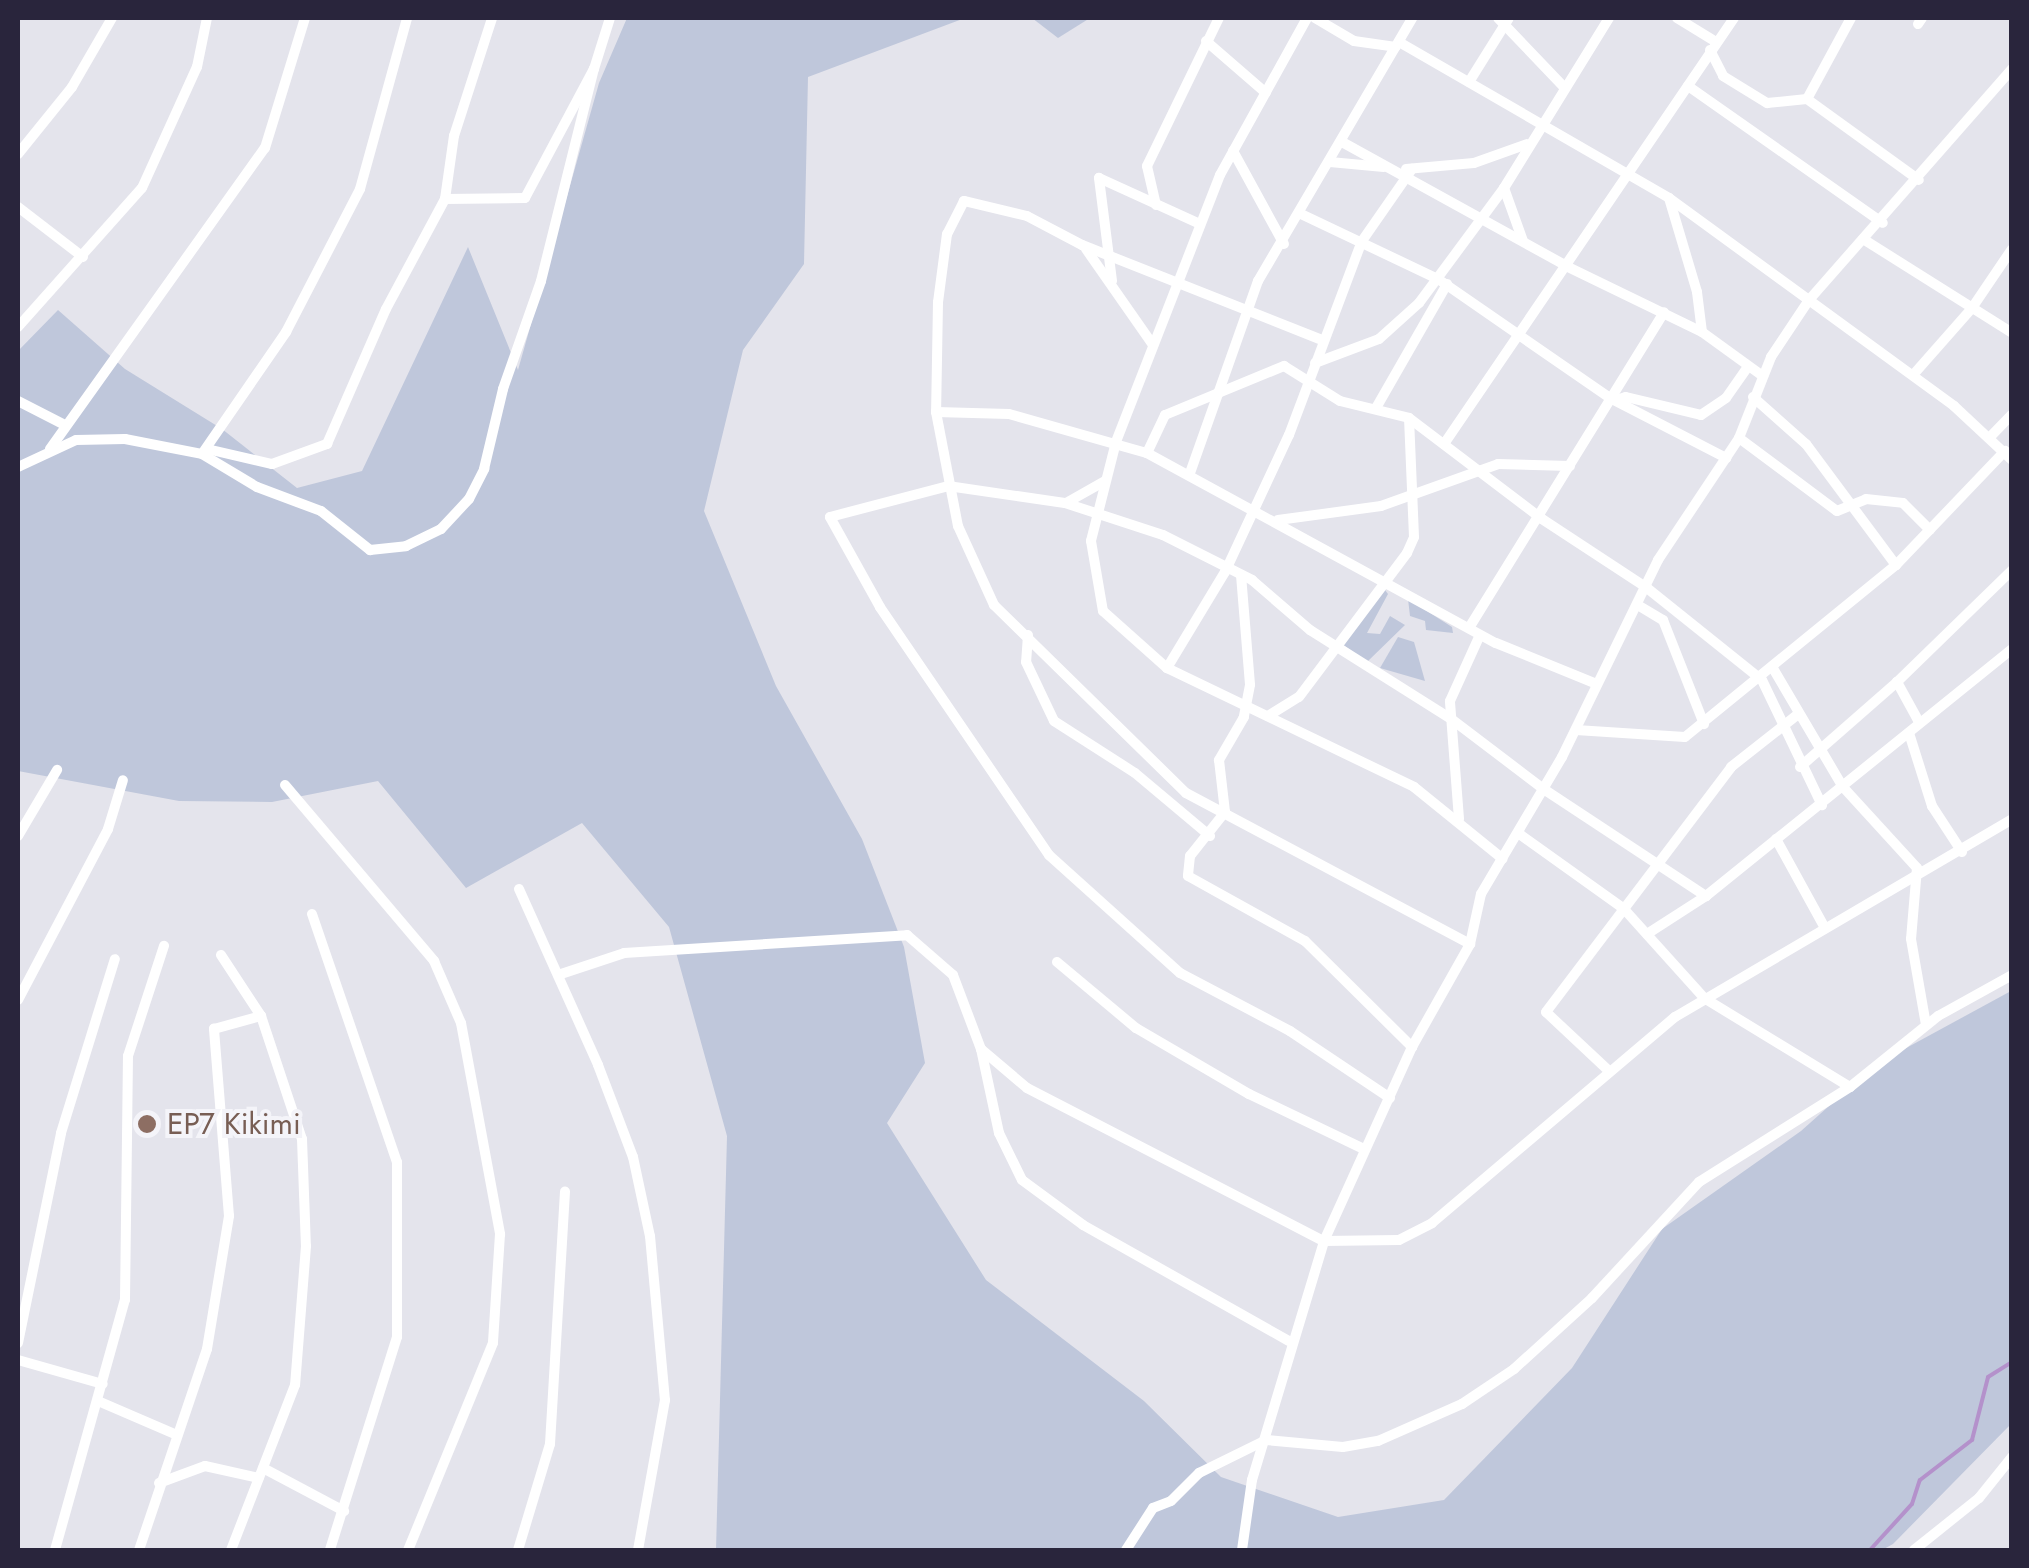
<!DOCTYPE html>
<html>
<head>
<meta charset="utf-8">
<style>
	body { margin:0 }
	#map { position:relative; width:2029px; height:1568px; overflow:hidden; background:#e4e4ec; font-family:Jost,sans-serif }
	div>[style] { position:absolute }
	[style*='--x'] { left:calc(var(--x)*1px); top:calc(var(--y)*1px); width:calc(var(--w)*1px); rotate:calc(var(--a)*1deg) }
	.green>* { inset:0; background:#bfc7db }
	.stream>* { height:4px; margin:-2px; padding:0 2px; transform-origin:2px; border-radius:2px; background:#b491cb }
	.minor>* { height:10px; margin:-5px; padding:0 5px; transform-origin:5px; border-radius:5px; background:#fff }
	.dots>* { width:28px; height:28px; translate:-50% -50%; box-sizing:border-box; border:5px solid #f4f4f9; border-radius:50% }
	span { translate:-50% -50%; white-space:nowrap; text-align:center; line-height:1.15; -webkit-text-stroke:8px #f4f4f9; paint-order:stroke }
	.education-label { font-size:30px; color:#785e54 }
	.left { translate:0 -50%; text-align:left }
	.frame { position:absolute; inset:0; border:20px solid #29253c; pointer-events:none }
</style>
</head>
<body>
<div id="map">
	<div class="green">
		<i style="clip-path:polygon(627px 18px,965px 18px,808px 77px,804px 264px,743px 350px,704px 511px,776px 686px,862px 839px,904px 947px,925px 1063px,887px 1123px,986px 1280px,1144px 1401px,1221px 1477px,1338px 1517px,1444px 1500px,1572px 1368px,1662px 1229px,1801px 1131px,1875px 1065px,2011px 991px,2011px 1424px,1893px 1544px,1882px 1550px,716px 1550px,727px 1136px,669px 927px,582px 823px,466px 888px,378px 781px,272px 802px,179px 801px,18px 771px,18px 351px,58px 310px,125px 369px,222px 429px,297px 488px,362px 471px,468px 247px,518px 370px,599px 83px)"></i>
		<i style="clip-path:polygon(1032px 18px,1090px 18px,1058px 38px)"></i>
		<i style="clip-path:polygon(1382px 586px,1388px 594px,1367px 633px,1380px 634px,1390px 616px,1405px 625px,1367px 662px,1342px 644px)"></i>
		<i style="clip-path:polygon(1408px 599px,1452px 627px,1453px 633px,1426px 630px,1425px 621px,1410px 616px)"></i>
		<i style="clip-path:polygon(1398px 637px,1414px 642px,1425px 681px,1380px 668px)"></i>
	</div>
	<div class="stream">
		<i style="--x:1870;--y:1550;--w:62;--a:-47.6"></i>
		<i style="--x:1912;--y:1504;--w:25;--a:-72"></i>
		<i style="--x:1920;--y:1480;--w:66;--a:-37.6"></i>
		<i style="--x:1972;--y:1440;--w:65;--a:-75.7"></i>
		<i style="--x:1988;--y:1377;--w:28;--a:-32"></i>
	</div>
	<div class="minor">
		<i style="--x:1307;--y:18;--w:179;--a:119"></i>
		<i style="--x:1220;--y:175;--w:287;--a:111.3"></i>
		<i style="--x:1116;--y:442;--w:102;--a:104.2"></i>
		<i style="--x:1091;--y:541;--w:71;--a:80.3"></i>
		<i style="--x:1103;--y:611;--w:86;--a:41.7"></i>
		<i style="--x:1167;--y:668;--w:274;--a:25.7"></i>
		<i style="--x:1414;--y:787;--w:114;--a:39"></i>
		<i style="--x:1315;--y:18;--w:45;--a:30.5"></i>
		<i style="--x:1354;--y:41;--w:42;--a:8.1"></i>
		<i style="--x:1498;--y:18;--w:94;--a:46.3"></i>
		<i style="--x:1677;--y:18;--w:46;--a:31.6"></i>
		<i style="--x:1851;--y:18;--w:92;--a:118.5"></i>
		<i style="--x:1807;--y:99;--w:138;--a:35.9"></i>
		<i style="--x:1918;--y:24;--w:7;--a:-56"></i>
		<i style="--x:1206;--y:41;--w:79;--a:40.9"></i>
		<i style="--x:1399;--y:42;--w:312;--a:30"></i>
		<i style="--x:1669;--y:198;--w:353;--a:36.1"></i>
		<i style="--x:1954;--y:406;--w:79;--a:43"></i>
		<i style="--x:1710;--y:50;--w:29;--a:63"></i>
		<i style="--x:1723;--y:76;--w:52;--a:31.5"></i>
		<i style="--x:1767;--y:103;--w:40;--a:-5.7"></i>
		<i style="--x:1469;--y:82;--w:75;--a:-58"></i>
		<i style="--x:1688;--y:86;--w:238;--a:35.1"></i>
		<i style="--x:1342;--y:142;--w:258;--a:28.9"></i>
		<i style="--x:1568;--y:267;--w:149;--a:25.9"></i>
		<i style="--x:1702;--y:332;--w:72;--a:35.9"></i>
		<i style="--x:1233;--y:151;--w:106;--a:61.3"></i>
		<i style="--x:18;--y:154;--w:86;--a:-51.1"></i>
		<i style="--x:72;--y:87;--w:80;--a:-59.9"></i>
		<i style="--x:1330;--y:162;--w:54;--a:5.3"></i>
		<i style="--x:1406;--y:169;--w:68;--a:-5"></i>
		<i style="--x:1474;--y:163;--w:56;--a:-19.7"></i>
		<i style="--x:1504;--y:188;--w:56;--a:70.3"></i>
		<i style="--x:1669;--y:198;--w:98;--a:73.4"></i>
		<i style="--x:1697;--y:292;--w:40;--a:82.9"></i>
		<i style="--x:445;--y:199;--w:80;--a:-0.7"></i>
		<i style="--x:525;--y:198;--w:146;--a:-61.9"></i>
		<i style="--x:594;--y:69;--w:53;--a:-72.6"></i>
		<i style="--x:1156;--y:205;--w:40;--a:-103"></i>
		<i style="--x:1147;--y:166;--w:165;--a:-64.1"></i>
		<i style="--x:18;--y:207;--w:82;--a:37.6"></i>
		<i style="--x:1301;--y:214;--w:152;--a:25.4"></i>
		<i style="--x:1438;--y:279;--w:209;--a:34.7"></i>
		<i style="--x:1610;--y:398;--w:131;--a:27.3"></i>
		<i style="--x:1863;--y:239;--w:176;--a:32.2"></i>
		<i style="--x:1086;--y:249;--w:117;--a:55.1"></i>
		<i style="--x:1112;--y:281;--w:104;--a:-97.2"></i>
		<i style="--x:1099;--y:178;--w:111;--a:24.5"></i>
		<i style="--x:18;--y:327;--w:186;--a:-48.3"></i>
		<i style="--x:142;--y:188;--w:133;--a:-65.6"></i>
		<i style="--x:197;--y:67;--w:50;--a:-78.5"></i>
		<i style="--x:1322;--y:340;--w:258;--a:-158.4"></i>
		<i style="--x:1082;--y:245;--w:62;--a:-152.2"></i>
		<i style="--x:1027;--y:216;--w:65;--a:-166.6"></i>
		<i style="--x:964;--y:201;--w:37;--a:117"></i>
		<i style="--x:947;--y:234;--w:69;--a:97.5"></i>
		<i style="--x:938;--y:302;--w:110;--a:91"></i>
		<i style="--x:936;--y:412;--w:116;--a:79.1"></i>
		<i style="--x:958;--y:526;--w:87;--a:65.5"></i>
		<i style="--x:994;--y:605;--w:269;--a:44.4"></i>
		<i style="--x:1186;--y:793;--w:322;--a:28"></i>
		<i style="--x:1315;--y:363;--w:68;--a:-20.6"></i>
		<i style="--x:1379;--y:339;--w:54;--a:-42"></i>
		<i style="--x:1419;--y:303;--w:143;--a:-53.5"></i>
		<i style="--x:1504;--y:188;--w:200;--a:-58.3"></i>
		<i style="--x:1913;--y:375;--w:89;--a:-48.6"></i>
		<i style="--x:1972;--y:308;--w:71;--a:-55.9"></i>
		<i style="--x:1753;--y:397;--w:71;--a:41.6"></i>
		<i style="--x:1806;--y:444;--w:151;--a:53.4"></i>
		<i style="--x:1616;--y:400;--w:10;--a:-17"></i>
		<i style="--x:1626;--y:397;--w:77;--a:13.5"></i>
		<i style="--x:1701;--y:415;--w:30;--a:-34"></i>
		<i style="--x:1726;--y:398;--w:38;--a:-55"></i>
		<i style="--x:18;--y:401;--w:51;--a:27.1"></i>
		<i style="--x:1376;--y:408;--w:143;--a:-60.2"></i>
		<i style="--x:936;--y:412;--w:73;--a:1.6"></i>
		<i style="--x:1009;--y:414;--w:143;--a:15.8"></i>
		<i style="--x:1147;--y:453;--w:397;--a:28.6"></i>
		<i style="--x:1496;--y:643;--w:109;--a:22.1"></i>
		<i style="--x:1991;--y:436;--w:30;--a:-46"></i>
		<i style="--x:1739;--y:438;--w:122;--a:36.7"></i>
		<i style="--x:1837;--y:511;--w:31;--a:-22"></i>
		<i style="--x:1866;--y:499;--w:37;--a:6"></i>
		<i style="--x:1903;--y:503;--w:38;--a:45"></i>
		<i style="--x:1444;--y:444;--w:515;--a:-55.75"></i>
		<i style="--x:50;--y:449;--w:370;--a:-54.5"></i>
		<i style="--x:265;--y:148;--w:136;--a:-72.9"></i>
		<i style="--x:207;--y:449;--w:67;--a:13"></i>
		<i style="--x:272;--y:464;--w:59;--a:-20"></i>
		<i style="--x:327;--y:444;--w:147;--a:-66.4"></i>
		<i style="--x:386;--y:309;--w:125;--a:-61.8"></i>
		<i style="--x:445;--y:199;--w:64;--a:-81.9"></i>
		<i style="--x:454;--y:136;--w:124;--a:-72.1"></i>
		<i style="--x:204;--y:451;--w:145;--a:-55.4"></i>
		<i style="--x:286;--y:332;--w:161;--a:-62.6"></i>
		<i style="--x:360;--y:189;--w:177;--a:-74.6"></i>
		<i style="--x:1147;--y:453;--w:42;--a:-64.7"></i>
		<i style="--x:1165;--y:415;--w:129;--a:-22.4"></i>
		<i style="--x:1284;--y:366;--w:66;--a:32"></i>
		<i style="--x:1340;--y:401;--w:71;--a:13.8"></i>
		<i style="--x:1409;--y:418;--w:167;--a:37.2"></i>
		<i style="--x:1542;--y:519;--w:126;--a:33.3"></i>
		<i style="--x:1647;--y:588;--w:147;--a:38.7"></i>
		<i style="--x:1762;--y:680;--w:139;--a:64.4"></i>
		<i style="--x:18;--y:467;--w:64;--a:-25"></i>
		<i style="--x:76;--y:440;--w:49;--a:-1.2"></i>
		<i style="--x:125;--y:439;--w:78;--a:11"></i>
		<i style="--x:202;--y:454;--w:64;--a:31"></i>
		<i style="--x:257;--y:487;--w:68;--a:20.6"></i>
		<i style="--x:321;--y:511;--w:63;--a:38.5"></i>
		<i style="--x:370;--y:550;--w:36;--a:-6"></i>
		<i style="--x:406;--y:546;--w:39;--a:-26"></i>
		<i style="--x:441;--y:529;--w:41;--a:-47"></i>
		<i style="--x:469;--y:499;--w:34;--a:-63"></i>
		<i style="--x:484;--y:469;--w:82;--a:-76.6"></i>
		<i style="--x:503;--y:389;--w:114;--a:-70.6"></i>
		<i style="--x:541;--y:281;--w:219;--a:-76"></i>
		<i style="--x:1190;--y:473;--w:204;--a:-70.5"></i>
		<i style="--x:1258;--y:281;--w:305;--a:-59.6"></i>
		<i style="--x:1066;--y:503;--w:45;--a:-29.4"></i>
		<i style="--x:1278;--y:520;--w:104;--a:-7.7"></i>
		<i style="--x:1381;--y:506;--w:124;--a:-19.7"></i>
		<i style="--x:1498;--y:464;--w:72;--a:1.6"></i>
		<i style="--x:1241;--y:575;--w:110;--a:85.3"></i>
		<i style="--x:1250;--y:685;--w:33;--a:101"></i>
		<i style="--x:1244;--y:717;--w:50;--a:120.2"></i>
		<i style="--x:1219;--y:760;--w:52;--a:83.4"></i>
		<i style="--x:1225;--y:812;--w:56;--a:128.5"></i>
		<i style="--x:1190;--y:856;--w:20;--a:96"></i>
		<i style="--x:1188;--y:876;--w:134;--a:29.1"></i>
		<i style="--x:1305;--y:941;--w:151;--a:44.7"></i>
		<i style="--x:1641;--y:607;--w:26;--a:31"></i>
		<i style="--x:1663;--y:620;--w:112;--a:68.5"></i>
		<i style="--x:1469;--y:628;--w:371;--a:-58.3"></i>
		<i style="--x:1028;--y:635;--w:27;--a:94"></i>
		<i style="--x:1026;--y:662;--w:65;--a:64.6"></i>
		<i style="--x:1054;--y:721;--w:96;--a:32.7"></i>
		<i style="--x:1135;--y:773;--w:98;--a:40"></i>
		<i style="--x:1167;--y:668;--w:112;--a:-58.9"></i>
		<i style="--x:1225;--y:572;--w:151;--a:-65"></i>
		<i style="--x:1289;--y:435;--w:207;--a:-69.4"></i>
		<i style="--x:1362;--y:241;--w:88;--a:-55.2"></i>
		<i style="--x:1774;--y:670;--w:136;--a:59.5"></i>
		<i style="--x:1843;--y:787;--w:110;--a:47.6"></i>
		<i style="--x:1917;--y:868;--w:71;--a:94.8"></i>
		<i style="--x:1911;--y:939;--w:87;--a:80.1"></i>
		<i style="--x:1268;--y:716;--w:36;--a:-32"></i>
		<i style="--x:1299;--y:697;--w:180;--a:-53.1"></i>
		<i style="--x:1407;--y:553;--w:17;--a:-66"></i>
		<i style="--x:1414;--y:537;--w:119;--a:-92.4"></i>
		<i style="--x:1919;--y:722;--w:46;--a:-118.8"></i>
		<i style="--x:1897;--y:682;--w:161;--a:-44.2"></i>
		<i style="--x:1576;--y:730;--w:109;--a:3.7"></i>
		<i style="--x:1685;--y:737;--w:272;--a:-39.2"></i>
		<i style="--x:1896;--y:565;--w:158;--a:-46.3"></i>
		<i style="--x:1909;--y:733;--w:77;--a:72.5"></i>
		<i style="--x:1932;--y:806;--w:55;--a:56.9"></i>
		<i style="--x:1800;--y:767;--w:129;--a:-41.2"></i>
		<i style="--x:285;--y:785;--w:231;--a:49.7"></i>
		<i style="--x:434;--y:961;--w:68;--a:66.5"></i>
		<i style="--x:461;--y:1023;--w:215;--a:79.5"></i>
		<i style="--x:500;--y:1234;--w:109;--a:93.7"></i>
		<i style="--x:493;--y:1343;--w:224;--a:112.3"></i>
		<i style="--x:1459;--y:819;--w:118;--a:-94.4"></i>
		<i style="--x:1450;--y:701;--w:72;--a:-65.6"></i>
		<i style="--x:1518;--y:833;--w:130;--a:35.6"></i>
		<i style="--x:1624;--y:909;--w:120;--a:48"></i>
		<i style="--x:1704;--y:998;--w:171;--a:31.4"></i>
		<i style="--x:18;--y:836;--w:77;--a:-59.4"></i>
		<i style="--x:1776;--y:839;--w:102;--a:61.2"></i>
		<i style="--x:519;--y:889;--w:193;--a:65.8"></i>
		<i style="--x:598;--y:1065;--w:98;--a:69.2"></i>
		<i style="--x:633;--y:1157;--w:81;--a:77.9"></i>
		<i style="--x:650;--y:1236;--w:165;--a:84.8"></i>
		<i style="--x:665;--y:1400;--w:152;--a:100.2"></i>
		<i style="--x:312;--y:914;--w:262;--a:71.1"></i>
		<i style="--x:397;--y:1162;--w:175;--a:90"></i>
		<i style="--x:397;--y:1337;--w:223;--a:107.5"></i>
		<i style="--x:1647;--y:934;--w:70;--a:-32.8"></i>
		<i style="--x:1706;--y:896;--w:393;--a:-38.9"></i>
		<i style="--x:221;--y:955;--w:73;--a:56.7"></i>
		<i style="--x:261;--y:1016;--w:130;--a:71.6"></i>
		<i style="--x:302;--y:1139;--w:107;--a:87.9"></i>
		<i style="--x:306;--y:1246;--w:139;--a:94.5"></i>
		<i style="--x:295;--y:1385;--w:177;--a:111.2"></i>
		<i style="--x:1057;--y:962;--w:103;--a:39.9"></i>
		<i style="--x:1136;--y:1028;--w:131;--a:30.3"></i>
		<i style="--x:1249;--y:1094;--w:127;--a:25.6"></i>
		<i style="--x:558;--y:975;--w:70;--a:-18.4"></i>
		<i style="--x:624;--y:953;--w:284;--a:-3.6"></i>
		<i style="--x:907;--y:935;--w:61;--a:41"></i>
		<i style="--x:953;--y:975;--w:79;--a:69.3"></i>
		<i style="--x:981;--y:1049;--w:60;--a:40.3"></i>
		<i style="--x:1027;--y:1088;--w:334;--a:27.3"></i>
		<i style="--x:1324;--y:1241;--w:75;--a:-0.8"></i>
		<i style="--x:1399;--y:1240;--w:37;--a:-27"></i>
		<i style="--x:1432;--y:1223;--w:319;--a:-40.3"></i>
		<i style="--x:1675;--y:1017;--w:391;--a:-30.4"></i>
		<i style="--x:18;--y:1000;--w:193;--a:-62.2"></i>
		<i style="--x:108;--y:829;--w:51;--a:-73"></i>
		<i style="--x:981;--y:1049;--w:86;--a:77.9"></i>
		<i style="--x:999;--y:1133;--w:52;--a:63.9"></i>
		<i style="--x:1022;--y:1180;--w:76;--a:36.4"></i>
		<i style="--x:1083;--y:1225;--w:236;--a:29.4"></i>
		<i style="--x:1609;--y:1071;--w:86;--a:-136.9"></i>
		<i style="--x:1546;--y:1012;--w:307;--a:-52.9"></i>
		<i style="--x:1731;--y:767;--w:84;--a:-38.2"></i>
		<i style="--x:1390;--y:1098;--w:120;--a:-146.2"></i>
		<i style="--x:1290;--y:1031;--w:124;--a:-152.2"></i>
		<i style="--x:1180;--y:973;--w:176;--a:-138"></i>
		<i style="--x:1049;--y:855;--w:300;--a:-124.3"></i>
		<i style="--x:880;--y:607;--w:103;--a:-119.1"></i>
		<i style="--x:830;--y:517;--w:122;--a:-14.7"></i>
		<i style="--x:948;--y:486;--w:118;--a:8.3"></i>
		<i style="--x:1065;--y:503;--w:103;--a:18.1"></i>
		<i style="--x:1163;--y:535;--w:100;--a:26.8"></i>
		<i style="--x:1252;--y:580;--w:77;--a:40.8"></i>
		<i style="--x:1310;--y:630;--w:165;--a:32.2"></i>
		<i style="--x:1450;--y:718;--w:119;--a:37.2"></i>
		<i style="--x:1545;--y:790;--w:193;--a:33.4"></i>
		<i style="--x:18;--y:1343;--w:214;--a:-78.4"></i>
		<i style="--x:61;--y:1133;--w:182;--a:-72.8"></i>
		<i style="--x:18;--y:1360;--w:88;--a:15.8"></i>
		<i style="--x:98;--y:1401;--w:86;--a:23.3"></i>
		<i style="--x:263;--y:1468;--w:92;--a:28"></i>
		<i style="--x:159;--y:1483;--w:49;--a:-20.3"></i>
		<i style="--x:205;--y:1466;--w:55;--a:12.5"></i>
		<i style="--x:55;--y:1550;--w:260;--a:-74.4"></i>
		<i style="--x:125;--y:1300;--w:244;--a:-89.3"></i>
		<i style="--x:128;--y:1056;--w:116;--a:-71.9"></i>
		<i style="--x:139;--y:1550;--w:212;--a:-71.3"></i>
		<i style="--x:207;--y:1349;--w:135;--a:-80.6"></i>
		<i style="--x:229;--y:1216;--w:188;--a:-94.6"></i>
		<i style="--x:214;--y:1029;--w:49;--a:-15.5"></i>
		<i style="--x:518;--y:1550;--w:111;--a:-73.2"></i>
		<i style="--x:550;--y:1444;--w:253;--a:-86.6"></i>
		<i style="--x:1126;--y:1550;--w:50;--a:-57.3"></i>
		<i style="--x:1153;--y:1508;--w:19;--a:-21"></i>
		<i style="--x:1171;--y:1501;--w:40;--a:-45"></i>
		<i style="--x:1199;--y:1473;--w:75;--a:-26.2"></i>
		<i style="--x:1266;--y:1440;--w:77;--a:5.2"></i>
		<i style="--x:1343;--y:1447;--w:36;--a:-10"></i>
		<i style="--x:1378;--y:1441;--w:92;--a:-23.8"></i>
		<i style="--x:1462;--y:1404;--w:63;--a:-33.9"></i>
		<i style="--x:1514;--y:1369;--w:105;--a:-42.3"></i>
		<i style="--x:1592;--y:1298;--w:158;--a:-47.3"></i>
		<i style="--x:1699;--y:1182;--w:178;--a:-32.2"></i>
		<i style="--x:1850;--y:1087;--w:113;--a:-38.9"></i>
		<i style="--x:1938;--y:1016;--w:85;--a:-29"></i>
		<i style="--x:1242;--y:1550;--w:71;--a:-81.9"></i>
		<i style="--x:1252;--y:1480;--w:250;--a:-73.2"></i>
		<i style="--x:1324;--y:1241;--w:213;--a:-65.6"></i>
		<i style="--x:1412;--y:1047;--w:118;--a:-60.6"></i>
		<i style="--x:1470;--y:944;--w:51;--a:-77.6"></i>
		<i style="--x:1481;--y:894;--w:159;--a:-59.4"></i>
		<i style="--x:1562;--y:757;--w:219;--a:-64"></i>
		<i style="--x:1658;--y:560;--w:146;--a:-56.4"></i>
		<i style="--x:1739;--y:438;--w:87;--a:-68.4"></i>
		<i style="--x:1771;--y:357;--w:69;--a:-56.3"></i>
		<i style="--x:1809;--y:300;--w:308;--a:-48.7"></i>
		<i style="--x:1914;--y:1550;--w:83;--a:-38.7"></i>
		<i style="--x:1979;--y:1498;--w:53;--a:-51.2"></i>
	</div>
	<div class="dots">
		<i style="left:147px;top:1124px;background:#8d6e63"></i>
	</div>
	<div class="education-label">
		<span class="left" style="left:167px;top:1124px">EP7 Kikimi</span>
	</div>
	<div class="frame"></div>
</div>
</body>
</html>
